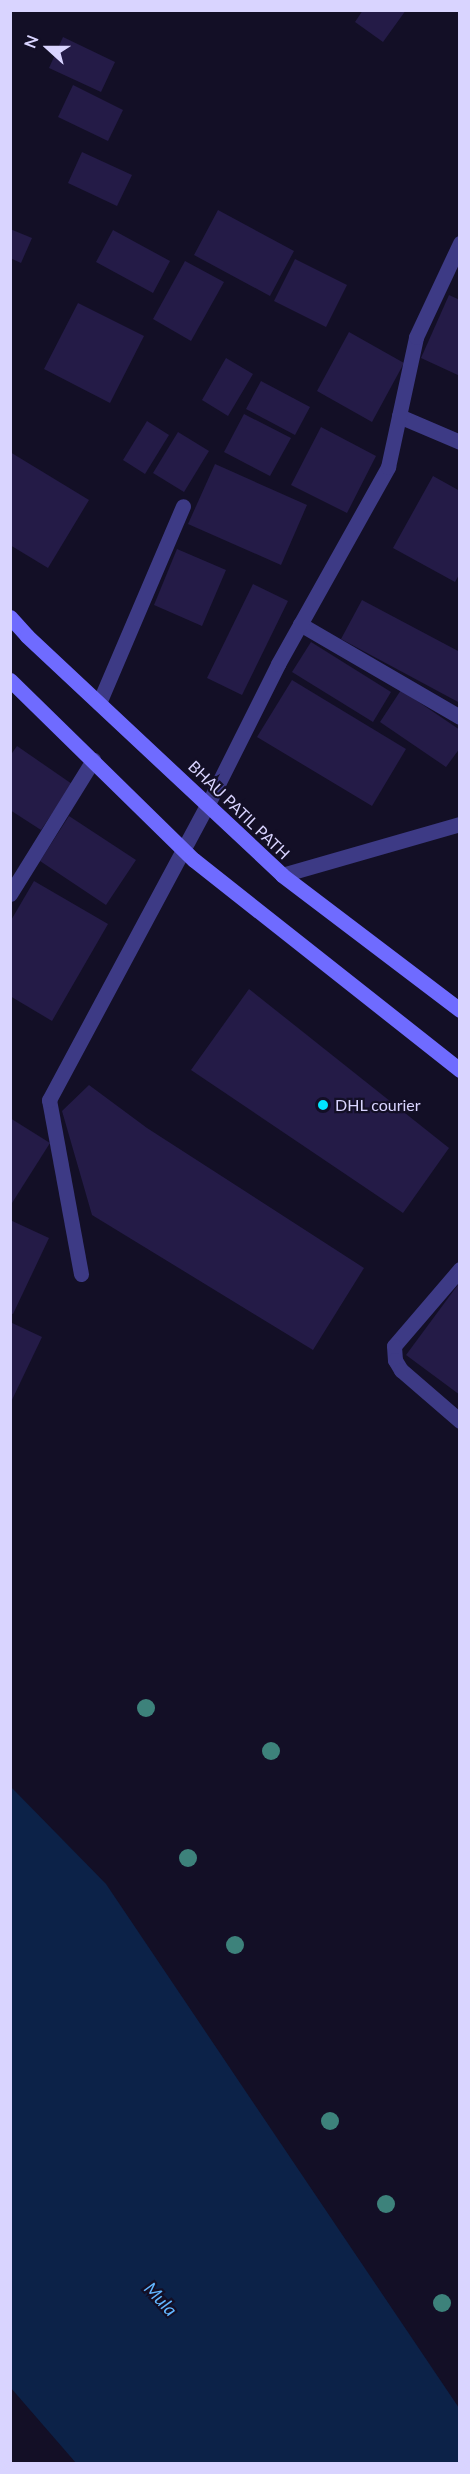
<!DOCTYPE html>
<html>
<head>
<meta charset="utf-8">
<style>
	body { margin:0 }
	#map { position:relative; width:470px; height:2474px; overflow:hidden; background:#130f26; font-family:Lato,sans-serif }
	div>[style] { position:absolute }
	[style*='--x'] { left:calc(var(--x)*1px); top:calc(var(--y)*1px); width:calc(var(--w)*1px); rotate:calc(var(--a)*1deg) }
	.water>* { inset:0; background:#0c2248 }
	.building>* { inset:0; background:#241b47 }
	.lane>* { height:15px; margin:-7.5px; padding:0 7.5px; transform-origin:7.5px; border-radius:7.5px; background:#3d3a85 }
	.street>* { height:15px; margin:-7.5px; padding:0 7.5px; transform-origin:7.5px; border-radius:7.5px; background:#3d3a85 }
	.secondary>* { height:15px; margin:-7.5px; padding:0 7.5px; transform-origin:7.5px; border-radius:7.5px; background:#6f6bff }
	.trees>* { width:18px; height:18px; margin:-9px; border-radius:50%; background:#3d827b }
	.dots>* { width:16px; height:16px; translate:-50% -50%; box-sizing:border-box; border:3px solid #130f26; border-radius:50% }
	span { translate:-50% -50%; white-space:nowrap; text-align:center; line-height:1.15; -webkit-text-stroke:4.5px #130f26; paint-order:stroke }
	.street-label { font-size:16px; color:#d9d4ff }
	.poi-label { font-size:16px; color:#d9d4ff }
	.left { translate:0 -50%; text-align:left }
	.water-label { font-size:18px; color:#62b6ff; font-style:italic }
	.frame { position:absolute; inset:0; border:12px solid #d9d4ff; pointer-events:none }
	.north { position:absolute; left:18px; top:18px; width:60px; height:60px; -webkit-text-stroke:4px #130f26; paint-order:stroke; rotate:291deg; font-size:16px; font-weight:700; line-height:24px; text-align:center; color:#d9d4ff }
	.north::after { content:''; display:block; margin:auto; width:21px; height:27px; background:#d9d4ff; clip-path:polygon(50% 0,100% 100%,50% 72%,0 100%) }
</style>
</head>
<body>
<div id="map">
	<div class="water">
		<i style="clip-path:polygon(10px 1786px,106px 1884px,459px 2408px,459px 2463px,76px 2463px,11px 2388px)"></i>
	</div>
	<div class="building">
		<i style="clip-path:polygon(363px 10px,406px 10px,383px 42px,355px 22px)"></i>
		<i style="clip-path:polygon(63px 37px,115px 62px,101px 92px,49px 68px)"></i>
		<i style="clip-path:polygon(73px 85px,123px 110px,108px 141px,58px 117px)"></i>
		<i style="clip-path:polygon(82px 152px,132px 175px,117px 206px,68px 183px)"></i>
		<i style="clip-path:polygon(218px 210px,294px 251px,270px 296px,194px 255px)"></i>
		<i style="clip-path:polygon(10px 229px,32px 238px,21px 263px,10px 258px)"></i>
		<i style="clip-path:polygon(113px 230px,170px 261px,153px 293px,96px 262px)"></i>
		<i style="clip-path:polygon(295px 259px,347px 285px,326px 327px,274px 301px)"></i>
		<i style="clip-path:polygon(185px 261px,224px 282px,191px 341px,153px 319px)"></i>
		<i style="clip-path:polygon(449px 295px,460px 300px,460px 376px,421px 358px)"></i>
		<i style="clip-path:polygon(78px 303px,144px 336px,110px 403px,44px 369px)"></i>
		<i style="clip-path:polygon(349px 332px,404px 363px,372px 422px,317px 391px)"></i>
		<i style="clip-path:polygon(226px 358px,253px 374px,228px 416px,202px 400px)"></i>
		<i style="clip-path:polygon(261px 381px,310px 407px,295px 435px,246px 409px)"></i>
		<i style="clip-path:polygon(244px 414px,291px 438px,270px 476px,224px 452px)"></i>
		<i style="clip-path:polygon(147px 421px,169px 435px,145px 474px,123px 460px)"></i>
		<i style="clip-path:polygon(321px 427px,376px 456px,347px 513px,291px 485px)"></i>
		<i style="clip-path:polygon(178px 432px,209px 451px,184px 492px,153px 473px)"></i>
		<i style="clip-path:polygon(10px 452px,89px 500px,48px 568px,10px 545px)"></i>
		<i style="clip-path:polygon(215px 464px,307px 505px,281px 565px,188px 524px)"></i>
		<i style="clip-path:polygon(433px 476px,460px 491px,460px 573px,455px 582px,393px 548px)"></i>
		<i style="clip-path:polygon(177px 549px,226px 570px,202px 626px,154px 605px)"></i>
		<i style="clip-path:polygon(253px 584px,288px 601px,242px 695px,207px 678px)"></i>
		<i style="clip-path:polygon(362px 600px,460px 652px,460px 703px,341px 639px)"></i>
		<i style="clip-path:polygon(311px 642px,391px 692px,373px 722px,292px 672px)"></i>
		<i style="clip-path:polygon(292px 680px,406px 749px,372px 806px,257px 737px)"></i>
		<i style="clip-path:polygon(401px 690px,460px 730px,460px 748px,446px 767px,380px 722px)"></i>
		<i style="clip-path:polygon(17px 746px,72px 784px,41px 830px,10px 810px,10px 756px)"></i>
		<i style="clip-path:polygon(69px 816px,136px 860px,106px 905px,40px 861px)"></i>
		<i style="clip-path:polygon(34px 881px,108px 924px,52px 1021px,10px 996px,10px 922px)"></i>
		<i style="clip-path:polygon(249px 989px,449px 1148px,403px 1213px,191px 1070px)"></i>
		<i style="clip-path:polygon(89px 1085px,147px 1128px,364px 1268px,313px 1350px,92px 1215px,62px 1111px)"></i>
		<i style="clip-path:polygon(10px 1118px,50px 1143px,12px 1203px,10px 1201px)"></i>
		<i style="clip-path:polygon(10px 1220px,49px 1238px,13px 1314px,10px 1313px)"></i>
		<i style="clip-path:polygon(460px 1282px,460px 1395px,406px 1355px)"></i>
		<i style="clip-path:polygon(10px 1322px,42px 1337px,10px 1404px)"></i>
	</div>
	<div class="lane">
		<i style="--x:99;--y:703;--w:214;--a:-66.9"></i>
		<i style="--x:460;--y:1269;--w:101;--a:130.6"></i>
		<i style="--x:394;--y:1346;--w:14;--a:86"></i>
		<i style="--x:395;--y:1360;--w:12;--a:59"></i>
		<i style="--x:401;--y:1370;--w:78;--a:40.8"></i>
	</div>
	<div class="street">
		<i style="--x:399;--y:416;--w:66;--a:23.1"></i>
		<i style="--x:300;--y:624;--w:185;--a:30.2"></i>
		<i style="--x:282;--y:875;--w:185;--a:-16"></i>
		<i style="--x:10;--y:894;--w:158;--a:-58.2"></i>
		<i style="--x:81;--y:1274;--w:177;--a:-100.4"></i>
		<i style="--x:49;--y:1100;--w:336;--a:-61.8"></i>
		<i style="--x:208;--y:804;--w:157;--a:-63.4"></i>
		<i style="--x:278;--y:664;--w:226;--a:-60.8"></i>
		<i style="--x:388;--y:467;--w:133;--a:-77.8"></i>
		<i style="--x:416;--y:337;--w:104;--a:-64.9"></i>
	</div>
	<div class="secondary">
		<i style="--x:10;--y:617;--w:25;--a:48"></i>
		<i style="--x:27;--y:636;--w:349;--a:43.1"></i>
		<i style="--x:282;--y:875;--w:223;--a:37.2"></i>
		<i style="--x:10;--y:680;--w:257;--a:44.4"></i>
		<i style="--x:194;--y:860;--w:339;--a:38.3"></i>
	</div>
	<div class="trees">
		<i style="left:146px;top:1708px"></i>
		<i style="left:271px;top:1751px"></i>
		<i style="left:188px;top:1858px"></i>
		<i style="left:235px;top:1945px"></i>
		<i style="left:330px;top:2121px"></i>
		<i style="left:386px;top:2204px"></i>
		<i style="left:442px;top:2303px"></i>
	</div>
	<div class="dots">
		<i style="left:323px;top:1105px;background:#00e5ff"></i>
	</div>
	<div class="street-label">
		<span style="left:239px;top:810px;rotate:44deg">BHAU PATIL PATH</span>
	</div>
	<div class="poi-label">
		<span class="left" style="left:335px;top:1105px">DHL courier</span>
	</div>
	<div class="water-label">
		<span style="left:161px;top:2299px;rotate:47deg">Mula</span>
	</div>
	<div class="frame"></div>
	<div class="north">N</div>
</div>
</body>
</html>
